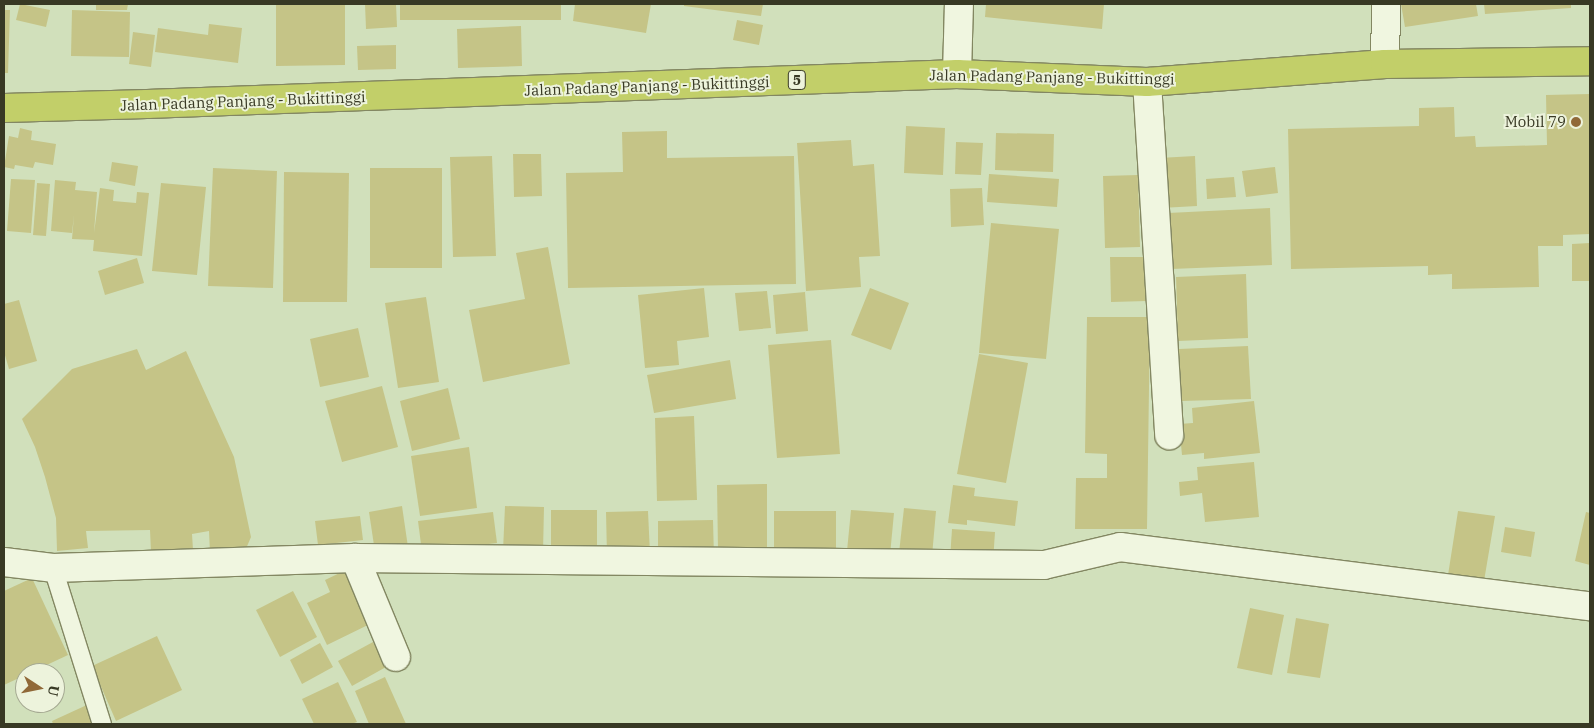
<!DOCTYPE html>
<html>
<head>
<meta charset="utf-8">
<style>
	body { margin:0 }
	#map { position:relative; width:1594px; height:728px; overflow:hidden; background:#e3ebcd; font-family:"IBM Plex Serif",serif }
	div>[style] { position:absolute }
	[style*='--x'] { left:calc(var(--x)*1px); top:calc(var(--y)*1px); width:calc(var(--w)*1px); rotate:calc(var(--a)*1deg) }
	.farmland>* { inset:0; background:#d1e0bb }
	.building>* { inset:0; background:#c5c487 }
	.roads { filter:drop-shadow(1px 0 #838762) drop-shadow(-1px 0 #838762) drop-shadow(0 1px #838762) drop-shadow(0 -1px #838762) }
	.lane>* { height:18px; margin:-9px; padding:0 9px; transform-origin:9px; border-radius:9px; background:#f0f6e0 }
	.street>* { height:28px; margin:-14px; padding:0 14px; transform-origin:14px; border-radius:14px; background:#f0f6e0 }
	.highway>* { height:28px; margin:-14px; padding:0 14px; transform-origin:14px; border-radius:14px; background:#c2cf69 }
	.dots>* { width:14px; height:14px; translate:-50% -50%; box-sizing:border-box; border:2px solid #edf3dc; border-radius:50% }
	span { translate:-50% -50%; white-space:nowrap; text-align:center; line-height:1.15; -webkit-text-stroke:4px #edf3dc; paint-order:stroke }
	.shield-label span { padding:1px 4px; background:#edf3dc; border:1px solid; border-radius:4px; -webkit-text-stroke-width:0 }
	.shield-label { font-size:14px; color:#383924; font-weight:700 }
	.street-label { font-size:15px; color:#383924 }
	.poi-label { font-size:15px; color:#383924 }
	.right { translate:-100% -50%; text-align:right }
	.frame { position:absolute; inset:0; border:5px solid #383924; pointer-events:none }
	.north { position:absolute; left:15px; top:663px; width:50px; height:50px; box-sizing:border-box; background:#edf3dc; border:1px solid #a5a992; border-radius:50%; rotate:101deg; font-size:14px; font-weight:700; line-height:20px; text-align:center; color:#383924 }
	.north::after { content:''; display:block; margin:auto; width:18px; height:22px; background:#906938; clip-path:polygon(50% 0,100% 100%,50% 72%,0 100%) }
</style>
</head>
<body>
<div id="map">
	<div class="farmland">
		<i style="clip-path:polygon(evenodd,4px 4px,1590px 4px,1590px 724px,4px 724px,4px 4px,25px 673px,55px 673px,55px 703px,25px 703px,25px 673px)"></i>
	</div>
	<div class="building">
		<i style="clip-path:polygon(20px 4px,50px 10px,46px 27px,16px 20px)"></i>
		<i style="clip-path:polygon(96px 4px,128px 4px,127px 10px,96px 10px)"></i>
		<i style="clip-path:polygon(276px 4px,345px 4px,345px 65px,276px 66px)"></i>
		<i style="clip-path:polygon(365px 4px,396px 4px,397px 27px,366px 29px)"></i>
		<i style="clip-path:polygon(400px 4px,561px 4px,561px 20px,400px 20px)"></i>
		<i style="clip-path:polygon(575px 4px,651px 4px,646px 33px,573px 21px)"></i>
		<i style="clip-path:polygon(684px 4px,763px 4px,761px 16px,684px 6px)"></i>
		<i style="clip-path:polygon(986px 4px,1104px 4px,1102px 29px,985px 17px)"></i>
		<i style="clip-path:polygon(1401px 4px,1476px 4px,1478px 16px,1405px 27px)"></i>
		<i style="clip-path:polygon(1484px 4px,1571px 4px,1571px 8px,1485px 14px)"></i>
		<i style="clip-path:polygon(4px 10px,10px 10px,8px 73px,4px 73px)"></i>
		<i style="clip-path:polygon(72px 10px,130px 12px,129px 57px,71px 56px)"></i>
		<i style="clip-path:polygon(737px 20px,763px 25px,759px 45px,733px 40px)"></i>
		<i style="clip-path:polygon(209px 24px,242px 28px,238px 63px,155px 52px,158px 28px,208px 35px)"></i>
		<i style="clip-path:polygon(521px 26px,522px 66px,458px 68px,457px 29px)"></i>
		<i style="clip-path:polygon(133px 32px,155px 35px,151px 67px,129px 64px)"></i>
		<i style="clip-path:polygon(396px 45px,396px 69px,358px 70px,357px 46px)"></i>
		<i style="clip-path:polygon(1590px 94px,1590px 234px,1563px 235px,1563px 246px,1538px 246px,1539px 287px,1452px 289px,1452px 274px,1428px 275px,1428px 266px,1291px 269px,1288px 129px,1419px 126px,1419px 108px,1454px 107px,1455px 137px,1475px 136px,1476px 147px,1547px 145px,1546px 95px)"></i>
		<i style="clip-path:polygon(906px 126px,945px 128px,943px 175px,904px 173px)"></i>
		<i style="clip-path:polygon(20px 128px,32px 131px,31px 140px,56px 144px,53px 165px,35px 162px,33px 168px,15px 165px,14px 169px,4px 167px,9px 136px,18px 138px)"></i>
		<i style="clip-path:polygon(667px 131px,667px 158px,794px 156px,796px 284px,568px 288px,566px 173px,623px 172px,622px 132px)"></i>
		<i style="clip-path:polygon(996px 133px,1054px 134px,1053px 172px,995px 170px)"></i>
		<i style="clip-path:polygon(851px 140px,853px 166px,874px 164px,880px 256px,859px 257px,861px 287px,806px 291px,797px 143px)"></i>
		<i style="clip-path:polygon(956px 142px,983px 143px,981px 175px,955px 174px)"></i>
		<i style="clip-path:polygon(513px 154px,541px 154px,542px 196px,514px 197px)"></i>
		<i style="clip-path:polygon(492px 156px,496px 256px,453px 257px,450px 157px)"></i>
		<i style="clip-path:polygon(1195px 156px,1197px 206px,1161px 208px,1159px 158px)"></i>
		<i style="clip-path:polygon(112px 162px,138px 166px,135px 186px,109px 181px)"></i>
		<i style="clip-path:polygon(1275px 167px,1278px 193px,1246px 197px,1242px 171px)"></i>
		<i style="clip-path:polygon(213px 168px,277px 171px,273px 288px,208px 286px)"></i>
		<i style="clip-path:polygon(370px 168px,442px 168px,442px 268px,370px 268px)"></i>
		<i style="clip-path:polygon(284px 172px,349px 173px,347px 302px,283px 302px)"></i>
		<i style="clip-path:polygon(989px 174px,1059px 179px,1057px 207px,987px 202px)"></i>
		<i style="clip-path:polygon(1138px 175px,1140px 247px,1105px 248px,1103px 176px)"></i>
		<i style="clip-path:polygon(1234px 177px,1236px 197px,1207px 199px,1206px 179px)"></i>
		<i style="clip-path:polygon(11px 179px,35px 180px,31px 233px,7px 231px)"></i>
		<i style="clip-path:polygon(55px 180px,76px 182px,75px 190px,97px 192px,94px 233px,100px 188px,114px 190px,113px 201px,136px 203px,137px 192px,149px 193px,142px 256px,93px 251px,94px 240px,72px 239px,74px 215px,72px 233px,51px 231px)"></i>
		<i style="clip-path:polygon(37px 183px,50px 184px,46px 236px,33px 235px)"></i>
		<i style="clip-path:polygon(161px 183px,206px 187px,197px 275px,152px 271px)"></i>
		<i style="clip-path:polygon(982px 188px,984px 225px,951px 227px,950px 189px)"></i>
		<i style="clip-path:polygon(1270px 208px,1272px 265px,1171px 269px,1168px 213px)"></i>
		<i style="clip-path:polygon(991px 223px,1059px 229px,1046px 359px,979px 353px)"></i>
		<i style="clip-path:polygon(1590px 243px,1590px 281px,1572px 281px,1572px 244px)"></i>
		<i style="clip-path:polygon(548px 247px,570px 364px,483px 382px,469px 310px,525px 299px,516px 253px)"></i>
		<i style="clip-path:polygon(1110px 257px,1147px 257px,1147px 301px,1111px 302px)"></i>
		<i style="clip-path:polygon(137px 258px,144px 283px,105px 295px,98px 271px)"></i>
		<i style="clip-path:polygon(1246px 274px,1248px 338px,1178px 341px,1176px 277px)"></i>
		<i style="clip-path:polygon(704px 288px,709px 337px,677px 341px,679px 365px,645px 368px,638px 295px)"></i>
		<i style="clip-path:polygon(870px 288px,909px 303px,891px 350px,851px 335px)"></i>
		<i style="clip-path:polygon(767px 291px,771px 328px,739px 331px,735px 293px)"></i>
		<i style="clip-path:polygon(805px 292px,808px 331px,776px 334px,773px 295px)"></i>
		<i style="clip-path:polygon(426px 297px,439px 382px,398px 388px,385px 303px)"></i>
		<i style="clip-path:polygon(19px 300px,37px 361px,9px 369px,4px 352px,4px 304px)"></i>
		<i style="clip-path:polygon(1087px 317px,1150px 317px,1147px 529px,1075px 529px,1076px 478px,1107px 478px,1107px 454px,1085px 453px)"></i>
		<i style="clip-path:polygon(358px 328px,369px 377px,320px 387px,310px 339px)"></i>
		<i style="clip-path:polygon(831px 340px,840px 454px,777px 458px,768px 345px)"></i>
		<i style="clip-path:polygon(1248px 346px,1251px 399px,1181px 401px,1179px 349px)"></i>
		<i style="clip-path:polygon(137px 349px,146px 370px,186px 351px,234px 457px,251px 537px,245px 551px,210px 553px,209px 531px,192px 534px,193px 550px,151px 552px,150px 530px,86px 531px,88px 548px,57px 551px,56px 518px,45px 477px,35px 447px,22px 419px,72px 369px)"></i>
		<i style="clip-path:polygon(979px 354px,1028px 363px,1006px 483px,957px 474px)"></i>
		<i style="clip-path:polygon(730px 360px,736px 399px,654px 413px,647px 375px)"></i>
		<i style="clip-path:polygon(382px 386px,398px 447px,342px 462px,325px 401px)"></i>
		<i style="clip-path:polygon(448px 388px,460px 439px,412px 451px,400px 401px)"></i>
		<i style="clip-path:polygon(1254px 401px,1260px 453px,1204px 459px,1204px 453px,1182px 455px,1179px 424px,1193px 423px,1192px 408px)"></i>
		<i style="clip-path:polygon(694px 416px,697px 500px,657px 501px,655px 418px)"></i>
		<i style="clip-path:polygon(469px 447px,477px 508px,420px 516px,411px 456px)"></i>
		<i style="clip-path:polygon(1254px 462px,1259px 517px,1205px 522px,1202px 493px,1180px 496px,1179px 482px,1198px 480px,1197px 467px)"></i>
		<i style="clip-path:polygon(767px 484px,767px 549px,718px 550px,717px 485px)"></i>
		<i style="clip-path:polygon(953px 485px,975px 488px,974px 496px,1018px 501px,1015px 526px,967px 520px,967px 525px,948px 523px)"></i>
		<i style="clip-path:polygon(402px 506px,408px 547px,375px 552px,369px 512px)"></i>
		<i style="clip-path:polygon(505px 506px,544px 507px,543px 553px,503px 551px)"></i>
		<i style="clip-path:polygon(904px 508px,936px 511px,932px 556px,899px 553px)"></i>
		<i style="clip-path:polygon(551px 510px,597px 510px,597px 550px,551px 551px)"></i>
		<i style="clip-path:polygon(851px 510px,894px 513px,890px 555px,847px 551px)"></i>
		<i style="clip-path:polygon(648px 511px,650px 554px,607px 556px,606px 512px)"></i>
		<i style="clip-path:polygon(774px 511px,836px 511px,836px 549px,774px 549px)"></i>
		<i style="clip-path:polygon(1458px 511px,1495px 516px,1484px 581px,1448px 575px)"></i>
		<i style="clip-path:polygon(493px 512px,497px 543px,422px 552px,418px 521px)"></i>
		<i style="clip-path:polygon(1586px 512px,1590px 513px,1590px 565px,1575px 561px)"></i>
		<i style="clip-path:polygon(360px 516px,363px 540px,318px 545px,315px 521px)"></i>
		<i style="clip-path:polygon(713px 520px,714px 558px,658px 559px,658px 521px)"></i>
		<i style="clip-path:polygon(1505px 527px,1535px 532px,1531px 557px,1501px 552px)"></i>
		<i style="clip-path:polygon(952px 529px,995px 532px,993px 562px,950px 559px)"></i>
		<i style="clip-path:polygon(346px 570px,372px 623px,327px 645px,307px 603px,330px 592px,325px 580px)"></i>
		<i style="clip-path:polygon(32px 578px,68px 655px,4px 685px,4px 591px)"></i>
		<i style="clip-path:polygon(293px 591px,317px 637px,280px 657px,256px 610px)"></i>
		<i style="clip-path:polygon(1250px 608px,1284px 615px,1272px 675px,1237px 668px)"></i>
		<i style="clip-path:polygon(1296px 618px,1329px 624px,1320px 678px,1287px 673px)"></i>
		<i style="clip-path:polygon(157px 636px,182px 690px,116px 721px,92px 666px)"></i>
		<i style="clip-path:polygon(373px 642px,386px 667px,352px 686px,338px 661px)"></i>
		<i style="clip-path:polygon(320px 643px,333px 667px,302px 684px,290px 660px)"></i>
		<i style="clip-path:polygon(385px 677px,406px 724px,369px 724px,355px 691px)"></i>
		<i style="clip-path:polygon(338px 682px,357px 722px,351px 724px,314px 724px,302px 699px)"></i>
		<i style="clip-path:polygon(89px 704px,99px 724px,53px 724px,52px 721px)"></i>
	</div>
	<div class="roads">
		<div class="lane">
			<i style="--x:53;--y:568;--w:164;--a:72.6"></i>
		</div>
		<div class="street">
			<i style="--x:1385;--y:64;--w:60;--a:-89"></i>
			<i style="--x:957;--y:74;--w:70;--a:-88.4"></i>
			<i style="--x:1147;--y:82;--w:354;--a:86.4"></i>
			<i style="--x:355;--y:558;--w:107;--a:67.5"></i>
			<i style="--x:4;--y:562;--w:49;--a:7"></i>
			<i style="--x:53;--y:568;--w:302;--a:-1.9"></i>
			<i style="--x:355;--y:558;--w:689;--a:0.58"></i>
			<i style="--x:1044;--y:565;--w:78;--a:-13.3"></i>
			<i style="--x:1120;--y:547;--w:474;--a:7.2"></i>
		</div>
		<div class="highway">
			<i style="--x:4;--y:108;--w:143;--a:-1.6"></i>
			<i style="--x:147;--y:104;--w:811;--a:-2.12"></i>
			<i style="--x:957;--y:74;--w:190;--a:2.4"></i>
			<i style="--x:1147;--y:82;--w:239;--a:-4.3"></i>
			<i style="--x:1385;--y:64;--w:205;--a:-0.8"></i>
		</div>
	</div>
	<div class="dots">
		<i style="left:1576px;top:122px;background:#906938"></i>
	</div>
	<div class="shield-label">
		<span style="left:797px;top:80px">5</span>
	</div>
	<div class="street-label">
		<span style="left:1052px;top:77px;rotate:1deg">Jalan Padang Panjang - Bukittinggi</span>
		<span style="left:647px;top:86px;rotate:-2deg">Jalan Padang Panjang - Bukittinggi</span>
		<span style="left:243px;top:101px;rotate:-2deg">Jalan Padang Panjang - Bukittinggi</span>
	</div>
	<div class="poi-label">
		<span class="right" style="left:1566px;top:122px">Mobil 79</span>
	</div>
	<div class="frame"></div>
	<div class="north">U</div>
</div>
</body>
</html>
